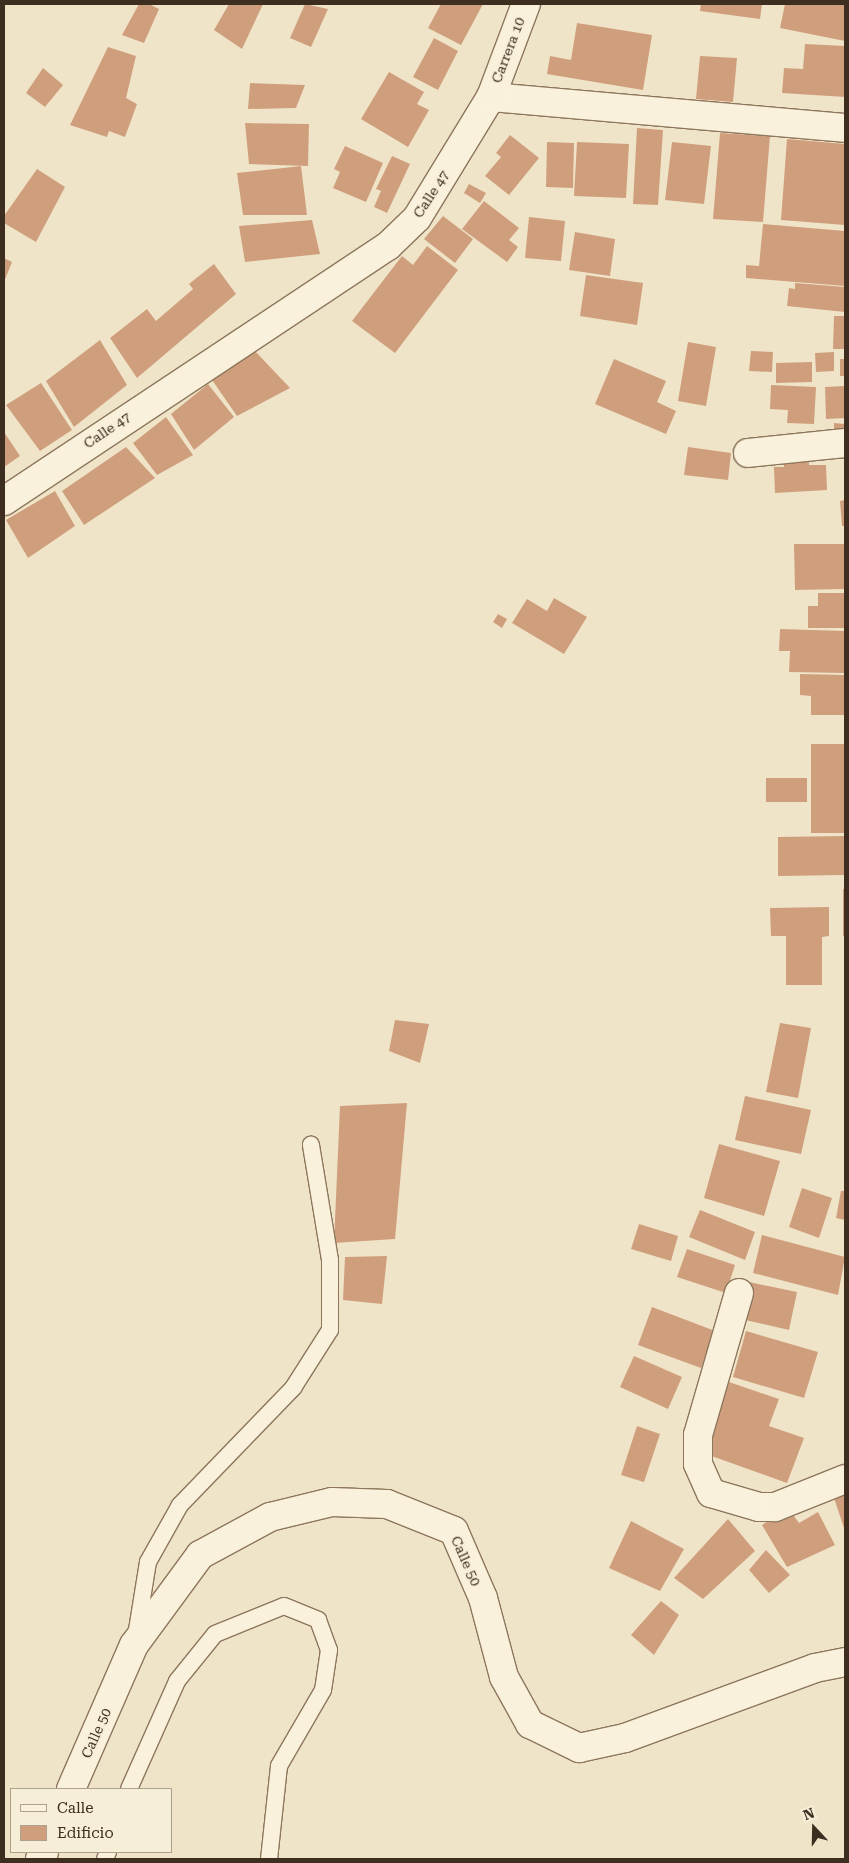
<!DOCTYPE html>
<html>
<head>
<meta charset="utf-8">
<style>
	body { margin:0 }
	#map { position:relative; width:849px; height:1863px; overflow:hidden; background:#f0e4c8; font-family:"Roboto Serif",serif }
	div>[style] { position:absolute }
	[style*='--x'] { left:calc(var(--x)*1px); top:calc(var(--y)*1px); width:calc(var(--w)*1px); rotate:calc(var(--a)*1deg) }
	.building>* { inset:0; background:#cf9f7d }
	.roads { filter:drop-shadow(1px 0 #8d765c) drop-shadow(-1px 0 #8d765c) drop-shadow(0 1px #8d765c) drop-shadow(0 -1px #8d765c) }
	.service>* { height:16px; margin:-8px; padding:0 8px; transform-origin:8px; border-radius:8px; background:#faf1dc }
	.minor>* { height:28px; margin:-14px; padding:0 14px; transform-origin:14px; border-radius:14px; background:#faf1dc }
	.tertiary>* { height:28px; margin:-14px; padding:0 14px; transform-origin:14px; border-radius:14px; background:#faf1dc }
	span { translate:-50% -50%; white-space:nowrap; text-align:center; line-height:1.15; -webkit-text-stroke:4px #f7eed8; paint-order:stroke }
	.street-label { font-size:14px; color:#3d2e20 }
	.frame { position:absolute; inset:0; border:5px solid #3d2e20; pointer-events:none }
	.legend { position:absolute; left:10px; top:1788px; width:162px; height:65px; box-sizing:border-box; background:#f7eed8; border:1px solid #ada18e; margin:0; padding:6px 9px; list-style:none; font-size:15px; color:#3d2e20 }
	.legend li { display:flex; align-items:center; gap:10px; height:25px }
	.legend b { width:25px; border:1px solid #ada18e }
	.north { position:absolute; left:789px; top:1803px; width:50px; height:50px; -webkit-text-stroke:4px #f7eed8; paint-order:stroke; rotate:339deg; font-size:14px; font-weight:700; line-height:20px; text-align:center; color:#3d2e20 }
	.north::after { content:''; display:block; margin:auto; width:18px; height:22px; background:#3d2e20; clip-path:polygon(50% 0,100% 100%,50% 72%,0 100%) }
</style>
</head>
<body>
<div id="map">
	<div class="building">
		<i style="clip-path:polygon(139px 4px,149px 4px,159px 9px,144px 43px,122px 35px)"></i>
		<i style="clip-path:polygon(229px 4px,263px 4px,242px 49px,214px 30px)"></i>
		<i style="clip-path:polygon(305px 4px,328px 9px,311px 47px,290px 38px)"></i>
		<i style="clip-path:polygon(441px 4px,483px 4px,461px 45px,428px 28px)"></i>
		<i style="clip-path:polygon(701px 4px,762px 4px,760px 19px,700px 11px)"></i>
		<i style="clip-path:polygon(785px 4px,845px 4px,845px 41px,780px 28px)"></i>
		<i style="clip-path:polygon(577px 23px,652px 35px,643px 90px,547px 74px,550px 56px,571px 60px)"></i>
		<i style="clip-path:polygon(434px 38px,458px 51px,438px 90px,413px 77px)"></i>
		<i style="clip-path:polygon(805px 44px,845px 46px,845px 97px,782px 93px,784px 68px,803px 69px)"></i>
		<i style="clip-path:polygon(108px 47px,136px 56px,126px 98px,137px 104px,125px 137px,109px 131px,107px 137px,70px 125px)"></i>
		<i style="clip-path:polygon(700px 56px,737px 58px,733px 102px,696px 99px)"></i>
		<i style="clip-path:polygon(43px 68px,63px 85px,45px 107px,26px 93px)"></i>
		<i style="clip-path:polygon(389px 72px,424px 92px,417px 104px,429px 110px,408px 147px,361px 119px)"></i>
		<i style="clip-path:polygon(250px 83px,305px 85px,296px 108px,248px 109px)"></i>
		<i style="clip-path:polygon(245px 123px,309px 124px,308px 166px,249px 164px)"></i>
		<i style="clip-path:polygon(637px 128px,663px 130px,658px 205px,633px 204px)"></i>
		<i style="clip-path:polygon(720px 133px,770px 136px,763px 222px,713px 219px)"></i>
		<i style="clip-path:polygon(510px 135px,539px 158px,509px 195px,485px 176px,501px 157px,496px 153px)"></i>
		<i style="clip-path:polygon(787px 139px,845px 144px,845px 225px,781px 220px)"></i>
		<i style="clip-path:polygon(547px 142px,574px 143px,573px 188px,546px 187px)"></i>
		<i style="clip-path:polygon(577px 142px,629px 144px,626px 198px,574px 196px)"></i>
		<i style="clip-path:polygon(672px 142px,711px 146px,704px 204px,665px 200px)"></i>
		<i style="clip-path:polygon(345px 146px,383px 163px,366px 202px,333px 188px,340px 172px,334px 169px)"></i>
		<i style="clip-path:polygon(392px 156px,410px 164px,387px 213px,374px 207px,381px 191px,376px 189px)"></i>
		<i style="clip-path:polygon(301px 166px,307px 215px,243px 215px,237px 173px)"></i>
		<i style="clip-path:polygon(37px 169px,65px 187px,36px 242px,4px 223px,4px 216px)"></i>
		<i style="clip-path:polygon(469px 184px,486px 193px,480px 203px,464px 193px)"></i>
		<i style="clip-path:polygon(484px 201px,519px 228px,509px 240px,518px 247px,507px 262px,462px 229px)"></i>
		<i style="clip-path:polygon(443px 216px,473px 239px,455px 263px,424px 239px)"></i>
		<i style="clip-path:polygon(529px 217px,565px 221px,561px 261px,525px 258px)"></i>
		<i style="clip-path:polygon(312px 220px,320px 254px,245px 262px,239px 226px)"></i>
		<i style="clip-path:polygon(763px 224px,845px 231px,845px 286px,746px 278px,746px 265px,759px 266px)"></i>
		<i style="clip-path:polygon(575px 232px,615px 239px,610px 276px,569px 270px)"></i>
		<i style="clip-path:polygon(427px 246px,458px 270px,395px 353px,352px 321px,402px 256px,413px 265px)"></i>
		<i style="clip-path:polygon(4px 258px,12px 262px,4px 282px)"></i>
		<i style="clip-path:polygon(214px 264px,236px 294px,137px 378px,110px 338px,147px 309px,156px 321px,193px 289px,189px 284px)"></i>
		<i style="clip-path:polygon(586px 275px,643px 283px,637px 325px,580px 316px)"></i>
		<i style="clip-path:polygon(795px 283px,845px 287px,845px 312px,787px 306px,789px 288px,795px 289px)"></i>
		<i style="clip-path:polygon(834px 316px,845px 316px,845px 349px,833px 349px)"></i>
		<i style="clip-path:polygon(100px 340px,127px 385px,74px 427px,46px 381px)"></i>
		<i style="clip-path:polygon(688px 342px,716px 347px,706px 406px,678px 401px)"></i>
		<i style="clip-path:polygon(254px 350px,290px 388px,237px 416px,212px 380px)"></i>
		<i style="clip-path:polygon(751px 351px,773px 352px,772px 372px,749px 371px)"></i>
		<i style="clip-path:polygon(834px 352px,834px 371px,816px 372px,815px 353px)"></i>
		<i style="clip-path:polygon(614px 359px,666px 381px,657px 402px,676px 411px,666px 434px,595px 404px)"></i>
		<i style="clip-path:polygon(840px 359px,845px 359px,845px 376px,840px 376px)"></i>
		<i style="clip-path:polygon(812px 362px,812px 382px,776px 383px,776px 363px)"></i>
		<i style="clip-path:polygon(41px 383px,72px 430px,40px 451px,6px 405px)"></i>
		<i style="clip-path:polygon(208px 384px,234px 417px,194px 450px,171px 414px)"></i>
		<i style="clip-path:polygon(771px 385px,816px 387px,814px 424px,787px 423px,788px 410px,770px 409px)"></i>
		<i style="clip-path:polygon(845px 386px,845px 418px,826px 419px,825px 387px)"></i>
		<i style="clip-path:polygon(166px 417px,193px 455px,157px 475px,133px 443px)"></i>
		<i style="clip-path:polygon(834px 423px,845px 424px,845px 435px,834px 434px)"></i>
		<i style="clip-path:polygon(4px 432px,20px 456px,4px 467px)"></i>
		<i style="clip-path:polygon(126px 447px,155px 478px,84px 525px,62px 491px)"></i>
		<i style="clip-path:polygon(688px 447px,731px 453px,728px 480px,684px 475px)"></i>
		<i style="clip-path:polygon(809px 452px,809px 465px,826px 465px,827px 490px,775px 493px,774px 467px,784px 467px,784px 453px)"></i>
		<i style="clip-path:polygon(55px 491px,75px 526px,28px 558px,6px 520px)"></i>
		<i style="clip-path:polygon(845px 500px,845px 526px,842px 526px,840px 501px)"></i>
		<i style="clip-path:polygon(794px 544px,845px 544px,845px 589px,795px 590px)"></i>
		<i style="clip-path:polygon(818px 593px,845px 593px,845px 628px,808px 628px,808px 606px,818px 606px)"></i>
		<i style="clip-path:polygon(554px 598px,587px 617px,564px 654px,512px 623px,527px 599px,547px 611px)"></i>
		<i style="clip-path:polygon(498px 614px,507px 619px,502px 628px,493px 622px)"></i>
		<i style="clip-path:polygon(780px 629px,845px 631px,845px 673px,789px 672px,790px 651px,779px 651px)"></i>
		<i style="clip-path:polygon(800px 674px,845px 675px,845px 715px,811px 715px,811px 696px,800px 695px)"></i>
		<i style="clip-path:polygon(811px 744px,845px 744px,845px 833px,811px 833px)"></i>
		<i style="clip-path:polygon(766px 778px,807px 778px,807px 802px,766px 802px)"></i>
		<i style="clip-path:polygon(844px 836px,844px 875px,778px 876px,778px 837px)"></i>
		<i style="clip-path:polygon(843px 889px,845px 889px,845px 936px,843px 936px)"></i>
		<i style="clip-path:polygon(829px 907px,829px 936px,822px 937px,822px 985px,786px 985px,786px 936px,771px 936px,770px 908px)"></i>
		<i style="clip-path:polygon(395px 1020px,429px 1024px,420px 1063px,389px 1051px)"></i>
		<i style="clip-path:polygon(780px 1023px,811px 1028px,798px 1098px,766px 1092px)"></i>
		<i style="clip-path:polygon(745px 1096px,811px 1110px,801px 1154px,735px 1140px)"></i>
		<i style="clip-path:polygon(407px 1103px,395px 1239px,334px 1243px,340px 1106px)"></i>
		<i style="clip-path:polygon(719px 1144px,780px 1161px,764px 1216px,704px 1198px)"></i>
		<i style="clip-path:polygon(802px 1188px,832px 1198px,819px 1238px,789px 1227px)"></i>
		<i style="clip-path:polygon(841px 1191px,845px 1191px,845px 1220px,836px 1218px)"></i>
		<i style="clip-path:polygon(700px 1210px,755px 1232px,745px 1260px,689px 1237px)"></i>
		<i style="clip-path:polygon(639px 1224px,678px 1236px,671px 1261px,631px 1249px)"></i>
		<i style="clip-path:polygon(762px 1235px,845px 1257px,838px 1295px,753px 1273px)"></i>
		<i style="clip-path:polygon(687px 1249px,735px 1265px,726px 1293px,677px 1277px)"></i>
		<i style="clip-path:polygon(387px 1256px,382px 1304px,343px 1300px,345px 1257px)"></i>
		<i style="clip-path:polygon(749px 1282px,797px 1292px,789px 1330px,741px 1319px)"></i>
		<i style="clip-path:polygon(652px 1307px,715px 1331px,701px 1368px,638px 1345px)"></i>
		<i style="clip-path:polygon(746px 1331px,818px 1352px,804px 1398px,733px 1377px)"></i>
		<i style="clip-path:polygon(634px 1356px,682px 1377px,668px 1409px,620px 1387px)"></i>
		<i style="clip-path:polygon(729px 1382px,779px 1399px,769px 1426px,804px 1438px,787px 1483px,703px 1453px)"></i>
		<i style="clip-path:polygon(637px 1426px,660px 1434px,644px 1482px,621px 1475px)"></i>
		<i style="clip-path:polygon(845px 1484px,845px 1531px,831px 1489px)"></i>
		<i style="clip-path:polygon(788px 1508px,799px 1523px,818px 1512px,835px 1545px,787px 1567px,762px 1525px)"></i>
		<i style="clip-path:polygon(728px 1519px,755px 1551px,703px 1599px,674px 1578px)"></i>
		<i style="clip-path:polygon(631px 1521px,684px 1549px,660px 1591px,609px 1568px)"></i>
		<i style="clip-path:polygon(766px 1550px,790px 1575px,769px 1593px,749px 1570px)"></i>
		<i style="clip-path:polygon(661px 1601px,679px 1615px,654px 1655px,631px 1635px)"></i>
	</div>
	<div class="roads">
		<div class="service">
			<i style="--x:136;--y:1636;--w:75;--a:-80.8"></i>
			<i style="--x:148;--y:1562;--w:65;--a:-60.7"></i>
			<i style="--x:180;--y:1505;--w:163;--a:-46"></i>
			<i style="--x:293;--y:1388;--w:69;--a:-57.5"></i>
			<i style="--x:330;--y:1330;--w:70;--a:-90"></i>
			<i style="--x:330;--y:1260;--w:117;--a:-99.4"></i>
			<i style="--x:129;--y:1789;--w:118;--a:-66"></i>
			<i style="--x:177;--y:1681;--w:60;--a:-51"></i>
			<i style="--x:215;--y:1634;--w:74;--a:-22.1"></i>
			<i style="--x:284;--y:1606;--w:37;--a:22"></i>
			<i style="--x:318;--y:1620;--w:32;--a:70"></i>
			<i style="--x:329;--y:1650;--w:40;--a:98.5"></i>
			<i style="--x:323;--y:1690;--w:88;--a:120.1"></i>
			<i style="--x:279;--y:1766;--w:94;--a:96.1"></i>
			<i style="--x:105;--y:1859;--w:8;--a:-67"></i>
		</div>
		<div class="minor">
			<i style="--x:491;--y:97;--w:355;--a:5"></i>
			<i style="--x:748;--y:453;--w:98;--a:-5.9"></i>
			<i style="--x:4;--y:501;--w:461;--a:-33.6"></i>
			<i style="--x:388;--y:246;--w:40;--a:-44"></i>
			<i style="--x:417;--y:218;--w:142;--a:-58.6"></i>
			<i style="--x:491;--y:97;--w:99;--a:-69.4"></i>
			<i style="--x:739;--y:1293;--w:148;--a:106.1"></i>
			<i style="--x:698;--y:1435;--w:29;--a:90"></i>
			<i style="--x:698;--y:1464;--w:32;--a:66"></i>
			<i style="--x:711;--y:1493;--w:50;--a:16.3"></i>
			<i style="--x:759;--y:1507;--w:16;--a:0"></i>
			<i style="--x:775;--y:1507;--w:75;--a:-21.8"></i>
		</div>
		<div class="tertiary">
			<i style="--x:71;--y:1789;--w:157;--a:-66.4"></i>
			<i style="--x:134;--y:1645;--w:112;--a:-53.7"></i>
			<i style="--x:200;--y:1555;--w:80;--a:-28.5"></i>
			<i style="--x:270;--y:1517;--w:64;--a:-13.6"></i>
			<i style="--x:332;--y:1502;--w:55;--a:2.1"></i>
			<i style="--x:387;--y:1504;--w:72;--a:21.9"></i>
			<i style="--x:454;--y:1531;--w:73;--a:66.6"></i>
			<i style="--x:483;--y:1598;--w:82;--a:75.1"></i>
			<i style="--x:504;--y:1677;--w:54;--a:61"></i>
			<i style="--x:530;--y:1724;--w:55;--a:26.1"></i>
			<i style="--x:579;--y:1748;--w:47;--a:-12.3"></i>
			<i style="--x:625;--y:1738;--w:202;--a:-20.2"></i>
			<i style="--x:815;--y:1668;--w:31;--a:-11"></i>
			<i style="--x:40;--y:1859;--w:8;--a:-60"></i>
		</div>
	</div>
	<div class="street-label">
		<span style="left:508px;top:50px;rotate:-69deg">Carrera 10</span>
		<span style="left:431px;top:194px;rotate:-57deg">Calle 47</span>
		<span style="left:107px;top:430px;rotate:-34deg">Calle 47</span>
		<span style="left:466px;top:1561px;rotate:66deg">Calle 50</span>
		<span style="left:96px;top:1733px;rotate:-66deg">Calle 50</span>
	</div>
	<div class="frame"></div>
	<ul class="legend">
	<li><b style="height:6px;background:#faf1dc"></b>Calle</li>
	<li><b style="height:14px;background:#cf9f7d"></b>Edificio</li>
	</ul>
	<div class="north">N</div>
</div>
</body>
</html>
